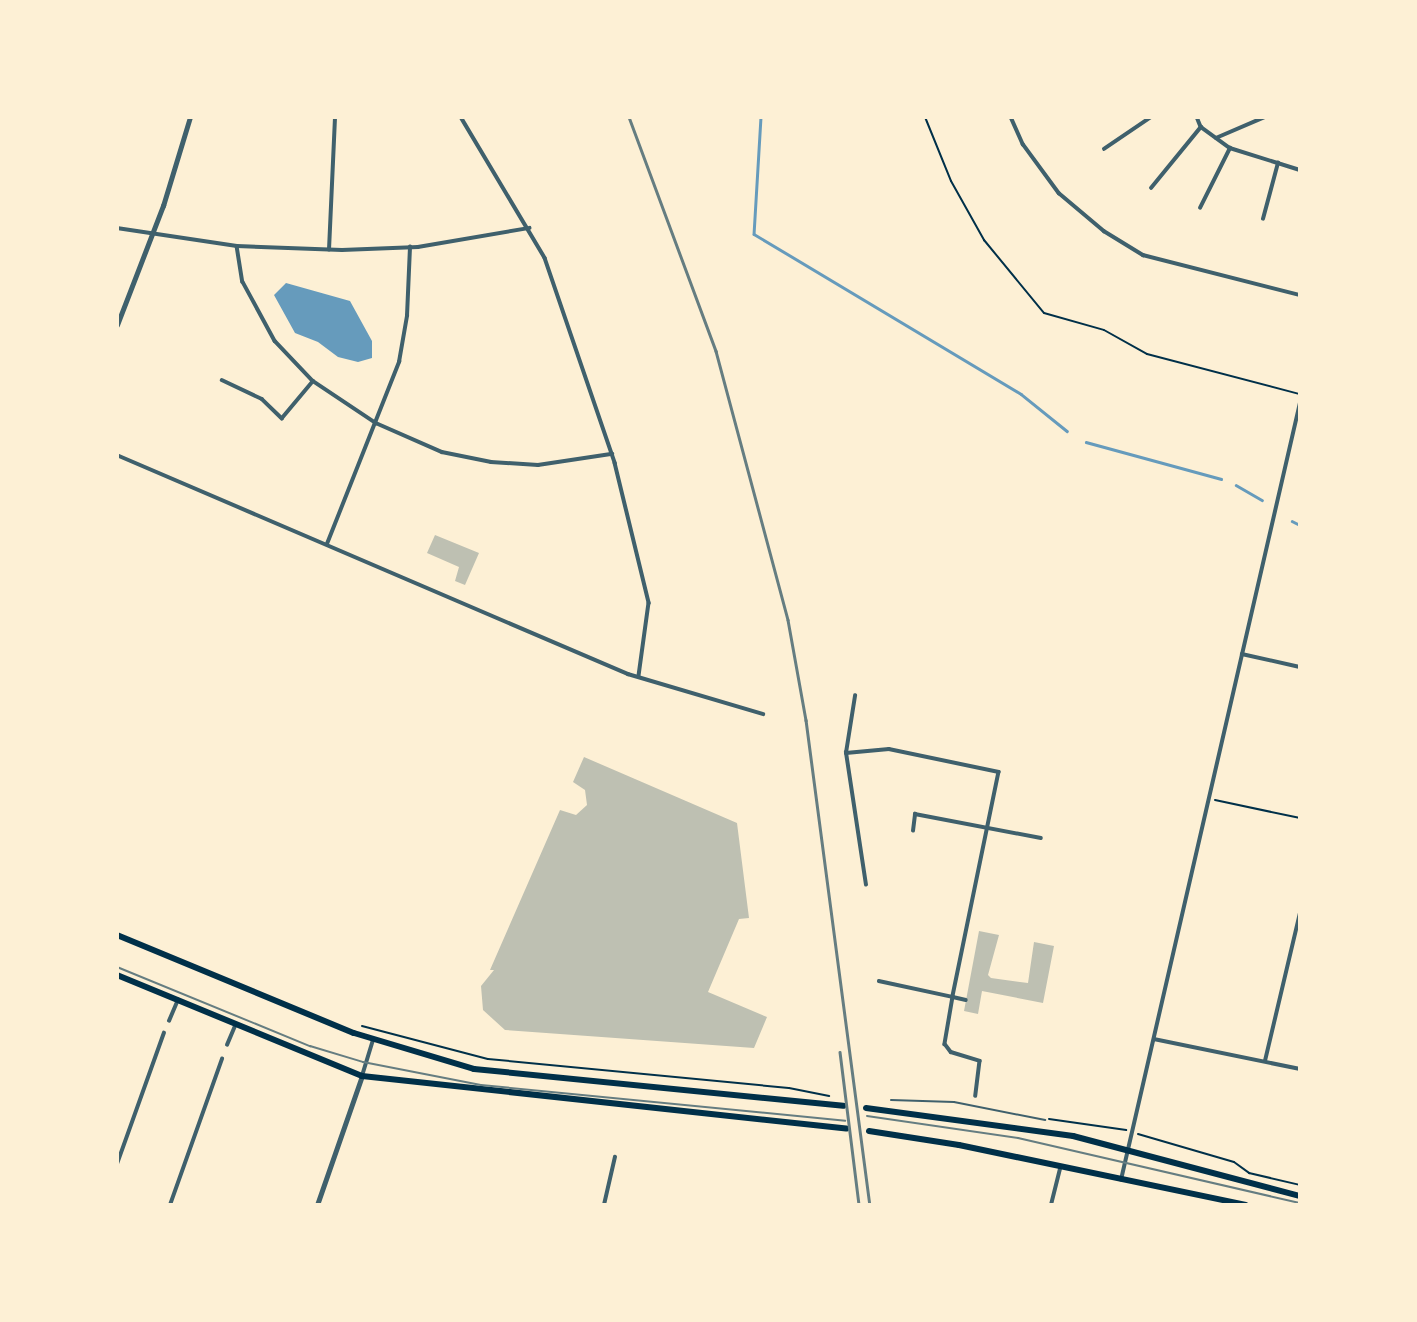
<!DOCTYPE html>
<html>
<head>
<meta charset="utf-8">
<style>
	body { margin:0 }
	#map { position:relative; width:1417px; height:1322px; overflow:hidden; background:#fdf0d5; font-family:Rubik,sans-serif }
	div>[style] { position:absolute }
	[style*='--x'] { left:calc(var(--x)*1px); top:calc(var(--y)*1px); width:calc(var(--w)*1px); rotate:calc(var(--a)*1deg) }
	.water>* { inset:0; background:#669bbc }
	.stream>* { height:2.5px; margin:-1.25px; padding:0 1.25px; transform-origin:1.25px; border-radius:1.25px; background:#669bbc }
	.building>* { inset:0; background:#bec0b2 }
	.path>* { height:2px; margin:-1px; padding:0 1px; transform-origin:1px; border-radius:1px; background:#003049 }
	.service>* { height:2px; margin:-1px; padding:0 1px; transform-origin:1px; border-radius:1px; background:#3f606c }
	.minor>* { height:3.5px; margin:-1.75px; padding:0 1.75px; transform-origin:1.75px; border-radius:1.75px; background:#3f606c }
	.tertiary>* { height:4.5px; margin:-2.25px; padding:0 2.25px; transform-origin:2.25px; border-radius:2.25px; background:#3f606c }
	.primary>* { height:6px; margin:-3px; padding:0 3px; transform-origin:3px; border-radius:3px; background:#003049 }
	.tram>* { height:2px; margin:-1px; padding:0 1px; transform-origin:1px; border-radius:1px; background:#657d81 }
	.rail>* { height:2.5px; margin:-1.25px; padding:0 1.25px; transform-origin:1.25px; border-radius:1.25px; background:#657d81 }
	span { translate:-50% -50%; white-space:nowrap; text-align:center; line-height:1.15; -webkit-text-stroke:6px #fdf0d5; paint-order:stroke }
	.frame { position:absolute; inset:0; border:119px solid #fdf0d5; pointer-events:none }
</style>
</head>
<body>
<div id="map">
	<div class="water">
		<i style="clip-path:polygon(286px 283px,350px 301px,372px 341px,372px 358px,358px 362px,338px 357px,318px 342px,295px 333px,274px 295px)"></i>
	</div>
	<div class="stream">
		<i style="--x:761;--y:117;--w:117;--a:93.4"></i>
		<i style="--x:754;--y:234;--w:311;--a:30.9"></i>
		<i style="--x:1021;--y:394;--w:59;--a:38.8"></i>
		<i style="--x:1086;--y:442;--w:140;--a:15.3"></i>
		<i style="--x:1236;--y:485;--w:30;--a:30"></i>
		<i style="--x:1292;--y:521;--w:9;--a:27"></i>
	</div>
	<div class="building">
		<i style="clip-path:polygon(435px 535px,479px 553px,465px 585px,455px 581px,459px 567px,427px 553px)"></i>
		<i style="clip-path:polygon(584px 757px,737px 823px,749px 918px,739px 919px,708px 992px,767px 1017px,754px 1048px,505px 1030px,483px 1010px,481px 986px,494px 970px,490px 970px,560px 810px,576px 815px,587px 805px,585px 790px,573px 782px)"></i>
		<i style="clip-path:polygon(979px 931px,999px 935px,988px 975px,991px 978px,1028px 983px,1034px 942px,1054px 946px,1043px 1003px,982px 991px,978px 1014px,964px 1011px)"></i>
	</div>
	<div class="path">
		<i style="--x:925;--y:117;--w:69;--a:67.9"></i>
		<i style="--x:951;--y:181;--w:68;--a:60.8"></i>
		<i style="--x:984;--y:240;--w:94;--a:50.6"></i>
		<i style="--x:1044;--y:313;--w:62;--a:15.8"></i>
		<i style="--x:1104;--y:330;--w:49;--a:29.2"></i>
		<i style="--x:1147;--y:354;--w:158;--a:14.7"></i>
		<i style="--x:1215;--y:800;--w:87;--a:12"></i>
		<i style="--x:362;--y:1026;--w:130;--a:14.7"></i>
		<i style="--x:488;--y:1059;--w:302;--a:5.5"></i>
		<i style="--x:789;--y:1088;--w:41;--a:11.3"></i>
		<i style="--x:1049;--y:1119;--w:78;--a:8.1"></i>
		<i style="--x:1138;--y:1134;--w:100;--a:16.3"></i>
		<i style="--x:1234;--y:1162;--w:19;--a:36"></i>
		<i style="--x:1249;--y:1173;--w:52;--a:13.2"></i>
	</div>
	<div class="service">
		<i style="--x:891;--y:1100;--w:63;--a:1.8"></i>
		<i style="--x:954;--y:1102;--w:93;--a:11.2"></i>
	</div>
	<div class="minor">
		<i style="--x:461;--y:117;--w:164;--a:59.2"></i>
		<i style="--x:545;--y:258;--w:217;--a:71.1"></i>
		<i style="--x:615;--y:463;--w:144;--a:76.3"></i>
		<i style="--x:649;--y:603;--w:74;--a:97.8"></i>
		<i style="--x:1011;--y:117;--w:30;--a:66"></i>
		<i style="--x:1023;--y:144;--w:61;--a:53.7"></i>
		<i style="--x:1059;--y:193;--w:59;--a:40.2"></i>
		<i style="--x:1104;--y:231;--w:46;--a:31.6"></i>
		<i style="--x:1143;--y:255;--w:162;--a:14.3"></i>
		<i style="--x:1197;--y:117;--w:11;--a:68"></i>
		<i style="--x:1201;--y:127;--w:36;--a:36"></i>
		<i style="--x:1230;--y:148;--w:73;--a:17.4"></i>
		<i style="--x:1216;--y:138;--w:53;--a:-23.2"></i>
		<i style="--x:1104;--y:149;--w:57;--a:-34.2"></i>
		<i style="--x:1151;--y:188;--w:79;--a:-50.7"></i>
		<i style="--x:1200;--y:208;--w:67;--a:-63.4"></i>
		<i style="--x:1263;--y:219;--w:58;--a:-75"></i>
		<i style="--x:117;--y:228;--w:121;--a:8.5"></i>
		<i style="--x:237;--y:246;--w:105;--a:2.2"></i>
		<i style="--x:342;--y:250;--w:76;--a:-2.3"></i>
		<i style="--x:418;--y:247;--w:113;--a:-9.7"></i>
		<i style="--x:237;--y:246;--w:36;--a:81"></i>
		<i style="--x:243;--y:282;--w:67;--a:61.5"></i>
		<i style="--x:275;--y:341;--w:55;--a:46.5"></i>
		<i style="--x:313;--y:381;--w:76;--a:33.7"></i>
		<i style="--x:376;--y:423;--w:72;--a:23.7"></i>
		<i style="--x:442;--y:452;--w:50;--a:11.5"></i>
		<i style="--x:491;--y:462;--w:47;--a:3.7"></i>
		<i style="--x:538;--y:465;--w:75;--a:-8.5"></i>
		<i style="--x:329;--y:250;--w:133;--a:-87.4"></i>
		<i style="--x:222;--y:380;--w:44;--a:25.4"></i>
		<i style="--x:262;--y:399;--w:28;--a:44"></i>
		<i style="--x:282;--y:418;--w:48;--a:-50"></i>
		<i style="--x:117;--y:455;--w:556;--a:23.2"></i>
		<i style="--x:628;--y:674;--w:141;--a:16.5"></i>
		<i style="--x:327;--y:544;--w:196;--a:-68.4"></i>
		<i style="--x:399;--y:362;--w:47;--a:-80.1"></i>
		<i style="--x:407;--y:316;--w:69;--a:-87.5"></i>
		<i style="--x:1242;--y:654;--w:59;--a:12.6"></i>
		<i style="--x:846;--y:753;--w:58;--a:-81"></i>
		<i style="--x:913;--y:831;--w:17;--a:-83"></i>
		<i style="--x:915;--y:814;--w:128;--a:10.8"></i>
		<i style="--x:866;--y:885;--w:134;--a:-98.6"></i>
		<i style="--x:846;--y:753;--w:43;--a:-5.3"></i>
		<i style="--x:889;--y:749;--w:112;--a:11.8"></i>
		<i style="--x:999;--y:772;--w:230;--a:101.6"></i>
		<i style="--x:953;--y:997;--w:13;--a:13"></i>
		<i style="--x:879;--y:981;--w:76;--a:12.2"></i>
		<i style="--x:953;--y:997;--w:48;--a:99.7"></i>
		<i style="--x:945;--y:1044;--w:10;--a:53"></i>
		<i style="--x:951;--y:1052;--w:30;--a:17"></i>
		<i style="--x:980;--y:1061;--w:35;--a:97"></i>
		<i style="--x:169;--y:1021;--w:23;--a:-67"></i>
		<i style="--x:1154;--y:1039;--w:149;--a:11.6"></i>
		<i style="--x:227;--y:1045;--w:21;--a:-67"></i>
		<i style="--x:1265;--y:1061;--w:152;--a:-76.7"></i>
		<i style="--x:362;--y:1076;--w:38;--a:-73"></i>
		<i style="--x:117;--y:1164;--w:139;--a:-70.3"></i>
		<i style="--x:1121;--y:1180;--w:797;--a:-77.03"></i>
		<i style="--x:170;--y:1205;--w:155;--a:-70.4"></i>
		<i style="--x:604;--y:1205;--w:49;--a:-77.1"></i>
		<i style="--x:1051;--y:1205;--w:38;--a:-76"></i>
	</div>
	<div class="tertiary">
		<i style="--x:117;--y:325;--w:128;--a:-68.9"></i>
		<i style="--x:163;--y:206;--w:93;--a:-73.1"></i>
		<i style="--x:317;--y:1205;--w:137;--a:-70.8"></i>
	</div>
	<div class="primary">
		<i style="--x:117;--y:935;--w:256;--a:22.5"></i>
		<i style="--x:354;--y:1033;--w:125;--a:16.7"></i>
		<i style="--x:474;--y:1069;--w:371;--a:5.7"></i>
		<i style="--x:117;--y:975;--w:265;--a:22.4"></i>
		<i style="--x:362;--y:1076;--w:487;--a:6.2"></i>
		<i style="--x:866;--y:1108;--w:209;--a:7.7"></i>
		<i style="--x:1073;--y:1136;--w:235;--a:14.8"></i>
		<i style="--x:869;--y:1131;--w:91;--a:8.8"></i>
		<i style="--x:959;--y:1145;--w:293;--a:11.8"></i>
	</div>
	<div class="tram">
		<i style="--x:117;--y:967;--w:209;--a:22.3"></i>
		<i style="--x:310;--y:1046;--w:55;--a:16.8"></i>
		<i style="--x:363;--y:1062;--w:120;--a:11"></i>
		<i style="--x:481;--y:1085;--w:366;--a:5.6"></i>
		<i style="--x:867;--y:1116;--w:153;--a:8.3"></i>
		<i style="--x:1018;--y:1138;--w:289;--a:13"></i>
	</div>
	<div class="rail">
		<i style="--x:629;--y:117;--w:250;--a:69.6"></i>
		<i style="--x:716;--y:351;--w:278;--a:75"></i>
		<i style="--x:788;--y:620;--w:102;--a:79.8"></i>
		<i style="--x:806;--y:720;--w:489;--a:82.5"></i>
		<i style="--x:840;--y:1052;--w:154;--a:82.9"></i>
	</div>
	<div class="frame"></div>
</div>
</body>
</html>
